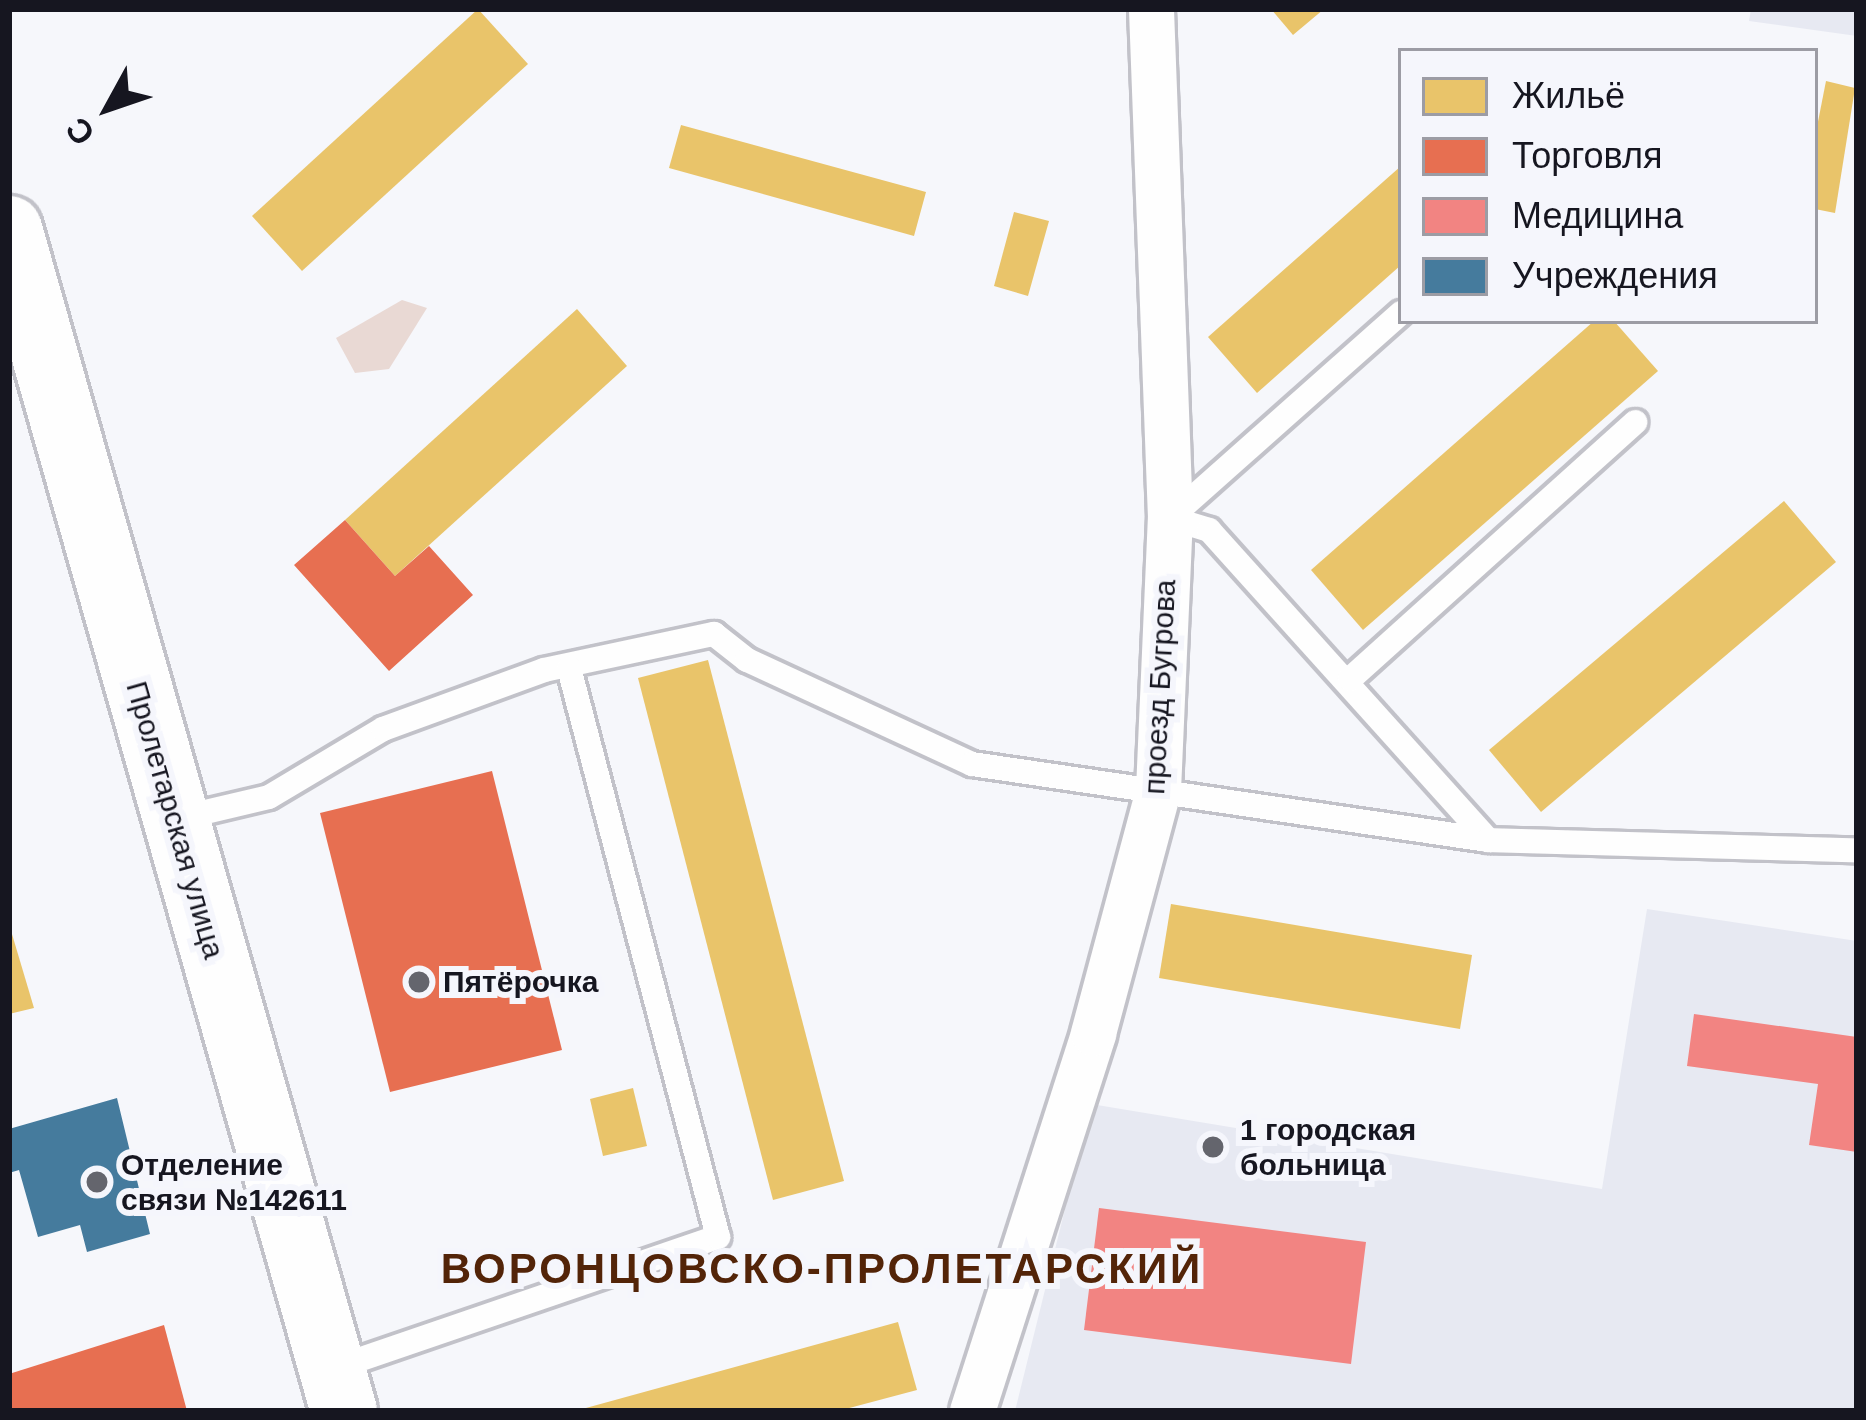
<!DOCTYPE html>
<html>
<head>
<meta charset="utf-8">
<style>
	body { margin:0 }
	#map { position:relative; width:1866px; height:1420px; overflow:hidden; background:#f6f7fb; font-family:Helvetica,sans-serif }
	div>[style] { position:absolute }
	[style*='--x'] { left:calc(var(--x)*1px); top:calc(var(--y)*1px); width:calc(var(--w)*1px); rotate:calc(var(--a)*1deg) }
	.built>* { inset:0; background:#e7e9f2 }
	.green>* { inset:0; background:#e9d9d4 }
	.homes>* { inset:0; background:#e9c46a }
	.shops>* { inset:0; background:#e76f51 }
	.health>* { inset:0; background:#f28482 }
	.public>* { inset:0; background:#457b9d }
	.roads { filter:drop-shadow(3px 0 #c2c2c9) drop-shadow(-3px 0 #c2c2c9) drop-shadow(0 3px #c2c2c9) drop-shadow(0 -3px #c2c2c9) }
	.lane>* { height:24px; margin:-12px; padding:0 12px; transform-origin:12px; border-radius:12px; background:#fefefe }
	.street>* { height:45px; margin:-22.5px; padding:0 22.5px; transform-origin:22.5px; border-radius:22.5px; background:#fefefe }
	.secondary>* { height:66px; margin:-33px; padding:0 33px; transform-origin:33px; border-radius:33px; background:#fefefe }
	.dots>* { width:33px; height:33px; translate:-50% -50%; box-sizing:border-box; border:6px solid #f5f6fc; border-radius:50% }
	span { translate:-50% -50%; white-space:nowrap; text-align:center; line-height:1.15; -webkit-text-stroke:12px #f5f6fc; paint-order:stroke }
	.street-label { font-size:30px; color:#161620 }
	.poi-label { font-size:30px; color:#161620; font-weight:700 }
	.left { translate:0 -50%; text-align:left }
	.district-label { font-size:42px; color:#532408; font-weight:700; letter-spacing:3px }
	.frame { position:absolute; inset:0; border:12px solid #161620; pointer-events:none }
	.legend { position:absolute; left:1398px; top:48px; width:420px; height:276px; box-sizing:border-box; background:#f5f6fc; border:3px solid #9c9ca4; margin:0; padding:15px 21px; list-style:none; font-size:36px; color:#161620 }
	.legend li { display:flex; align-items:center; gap:24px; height:60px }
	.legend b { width:60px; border:3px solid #9c9ca4 }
	.north { position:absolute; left:48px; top:48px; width:120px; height:120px; -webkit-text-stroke:9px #f5f6fc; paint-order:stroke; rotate:230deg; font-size:33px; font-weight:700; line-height:48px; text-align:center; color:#161620 }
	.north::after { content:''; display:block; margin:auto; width:42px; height:54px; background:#161620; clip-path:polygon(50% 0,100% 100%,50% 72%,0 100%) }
</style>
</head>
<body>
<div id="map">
	<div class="built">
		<i style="clip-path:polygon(1751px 9px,1857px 9px,1857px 36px,1749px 21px)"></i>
		<i style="clip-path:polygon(1647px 909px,1857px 941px,1857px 1411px,1015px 1411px,1091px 1104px,1602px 1189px)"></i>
	</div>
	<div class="green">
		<i style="clip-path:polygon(402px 300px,427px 308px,389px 369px,355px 373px,336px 338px)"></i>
	</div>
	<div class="homes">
		<i style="clip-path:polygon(478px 9px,528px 64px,302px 271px,252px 216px)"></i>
		<i style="clip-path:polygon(1271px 9px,1324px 9px,1293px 35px)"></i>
		<i style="clip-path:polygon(1826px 81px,1855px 88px,1835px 213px,1815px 209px,1815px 137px)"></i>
		<i style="clip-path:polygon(681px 125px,926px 192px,914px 236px,669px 168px)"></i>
		<i style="clip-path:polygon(1401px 166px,1401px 265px,1257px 393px,1208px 337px)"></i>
		<i style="clip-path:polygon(1014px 212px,1049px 221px,1028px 296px,994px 286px)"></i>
		<i style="clip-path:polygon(577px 309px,627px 366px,395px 576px,345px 520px)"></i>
		<i style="clip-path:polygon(1594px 321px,1614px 321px,1658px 371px,1363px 630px,1311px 570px)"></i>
		<i style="clip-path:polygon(1784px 501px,1836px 562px,1541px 812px,1489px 750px)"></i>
		<i style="clip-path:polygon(708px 660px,844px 1181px,773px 1200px,638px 678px)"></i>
		<i style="clip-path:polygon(1171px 904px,1472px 955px,1460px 1029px,1159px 978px)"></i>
		<i style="clip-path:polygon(9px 924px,34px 1008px,9px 1014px)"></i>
		<i style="clip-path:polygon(633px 1088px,647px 1146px,603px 1156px,590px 1099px)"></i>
		<i style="clip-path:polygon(898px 1322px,917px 1390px,838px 1411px,575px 1411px)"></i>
	</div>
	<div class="shops">
		<i style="clip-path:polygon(345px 520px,395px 576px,429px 546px,473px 595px,389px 671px,294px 565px)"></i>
		<i style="clip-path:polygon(492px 771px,562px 1050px,390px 1092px,320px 813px)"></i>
		<i style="clip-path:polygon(164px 1325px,187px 1411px,9px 1411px,9px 1374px)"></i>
	</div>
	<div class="health">
		<i style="clip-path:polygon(1694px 1014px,1857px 1037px,1857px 1152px,1809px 1145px,1818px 1084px,1687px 1066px)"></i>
		<i style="clip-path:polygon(1099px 1208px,1366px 1242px,1351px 1364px,1084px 1330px)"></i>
	</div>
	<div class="public">
		<i style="clip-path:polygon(117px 1098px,150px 1234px,87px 1252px,80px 1225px,38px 1237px,19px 1170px,9px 1173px,9px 1129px)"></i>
	</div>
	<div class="roads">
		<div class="lane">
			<i style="--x:1170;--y:518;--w:41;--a:17.1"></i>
			<i style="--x:1209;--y:530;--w:417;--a:48"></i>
			<i style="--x:1170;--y:518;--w:309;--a:-41.6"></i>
			<i style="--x:1350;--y:679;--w:384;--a:-42"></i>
			<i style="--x:180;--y:818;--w:91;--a:-13.3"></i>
			<i style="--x:269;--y:797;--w:133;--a:-30.8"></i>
			<i style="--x:383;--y:729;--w:171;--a:-20.1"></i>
			<i style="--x:544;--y:670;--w:174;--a:-12"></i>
			<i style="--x:714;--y:634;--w:42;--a:38.2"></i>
			<i style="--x:747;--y:660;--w:248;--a:24.8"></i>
			<i style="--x:972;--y:764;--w:522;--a:8.38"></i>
			<i style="--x:1488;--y:840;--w:369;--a:1.6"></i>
			<i style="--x:335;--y:1368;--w:405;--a:-18.9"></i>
			<i style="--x:718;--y:1237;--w:588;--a:-104.67"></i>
		</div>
		<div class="street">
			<i style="--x:972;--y:1411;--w:397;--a:-72.2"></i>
			<i style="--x:1093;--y:1033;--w:252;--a:-75"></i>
			<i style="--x:1158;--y:790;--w:272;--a:-87.5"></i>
			<i style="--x:1170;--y:518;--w:509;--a:-92.14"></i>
		</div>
		<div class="secondary">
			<i style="--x:9;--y:229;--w:1229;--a:74.18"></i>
		</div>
	</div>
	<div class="dots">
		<i style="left:419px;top:982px;background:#64656d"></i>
		<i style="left:1213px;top:1147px;background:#64656d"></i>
		<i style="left:97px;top:1182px;background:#64656d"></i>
	</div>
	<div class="street-label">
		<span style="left:1160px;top:687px;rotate:-87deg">проезд Бугрова</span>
		<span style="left:175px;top:820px;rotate:74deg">Пролетарская улица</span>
	</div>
	<div class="poi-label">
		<span class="left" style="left:443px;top:982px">Пятёрочка</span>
		<span class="left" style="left:1240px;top:1147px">1 городская<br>больница</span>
		<span class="left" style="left:121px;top:1182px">Отделение<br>связи №142611</span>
	</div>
	<div class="district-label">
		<span style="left:822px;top:1269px">ВОРОНЦОВСКО-ПРОЛЕТАРСКИЙ</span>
	</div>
	<div class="frame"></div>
	<ul class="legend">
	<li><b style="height:33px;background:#e9c46a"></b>Жильё</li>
	<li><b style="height:33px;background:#e76f51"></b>Торговля</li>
	<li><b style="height:33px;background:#f28482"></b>Медицина</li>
	<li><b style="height:33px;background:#457b9d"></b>Учреждения</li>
	</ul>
	<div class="north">С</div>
</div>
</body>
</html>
